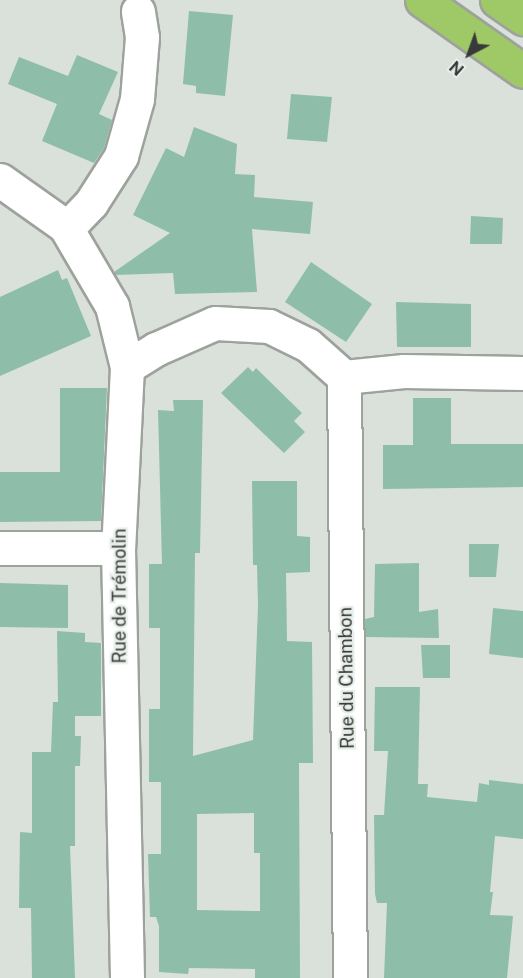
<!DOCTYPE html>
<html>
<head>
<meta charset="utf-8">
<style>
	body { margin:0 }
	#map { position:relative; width:523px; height:978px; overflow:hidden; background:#dae0da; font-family:"Public Sans",sans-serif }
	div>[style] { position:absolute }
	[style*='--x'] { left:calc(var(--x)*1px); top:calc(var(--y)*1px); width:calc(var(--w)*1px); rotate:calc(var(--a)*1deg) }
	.building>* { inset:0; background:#8ebea9 }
	.roads { filter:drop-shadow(2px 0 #9da29d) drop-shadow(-2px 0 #9da29d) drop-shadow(0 2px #9da29d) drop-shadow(0 -2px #9da29d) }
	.minor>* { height:33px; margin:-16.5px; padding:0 16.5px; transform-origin:16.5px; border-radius:16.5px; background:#fff }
	.highway>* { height:33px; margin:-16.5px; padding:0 16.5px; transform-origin:16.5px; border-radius:16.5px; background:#9ec966 }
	span { translate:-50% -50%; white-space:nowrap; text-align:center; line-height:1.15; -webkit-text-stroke:4.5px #e7ede8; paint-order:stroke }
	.street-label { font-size:18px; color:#373a38 }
	.north { position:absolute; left:439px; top:24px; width:60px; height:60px; -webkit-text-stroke:4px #e7ede8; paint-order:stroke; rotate:221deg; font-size:16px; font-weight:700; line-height:24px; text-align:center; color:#373a38 }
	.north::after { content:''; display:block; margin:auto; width:21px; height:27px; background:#373a38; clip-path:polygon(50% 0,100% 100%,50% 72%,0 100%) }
</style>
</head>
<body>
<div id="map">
	<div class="building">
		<i style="clip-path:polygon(189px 11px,233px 15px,225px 96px,196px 93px,196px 86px,183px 84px)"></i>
		<i style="clip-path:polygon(77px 55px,118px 72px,99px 114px,112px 120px,104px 148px,94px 163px,42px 141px,57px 104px,8px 84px,19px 57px,68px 76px)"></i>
		<i style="clip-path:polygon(291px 94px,332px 97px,327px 142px,287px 139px)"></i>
		<i style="clip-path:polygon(194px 127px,237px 144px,235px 174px,255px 175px,254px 197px,313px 202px,310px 234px,252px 229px,257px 292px,175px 294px,173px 273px,115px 275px,114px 272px,170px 233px,133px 215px,166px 148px,184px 157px)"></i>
		<i style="clip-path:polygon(471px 216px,503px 218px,502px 244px,470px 244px)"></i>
		<i style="clip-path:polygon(311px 262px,372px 304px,346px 342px,285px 302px)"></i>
		<i style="clip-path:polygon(58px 270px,62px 280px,67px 278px,91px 336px,0 376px,0 297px)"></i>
		<i style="clip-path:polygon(396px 302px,471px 304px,471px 347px,397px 347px)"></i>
		<i style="clip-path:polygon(248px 367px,253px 372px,256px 368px,302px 413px,294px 421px,305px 432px,284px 453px,221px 393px)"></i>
		<i style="clip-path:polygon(60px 388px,107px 388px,101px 521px,0 522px,0 472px,60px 472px)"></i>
		<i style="clip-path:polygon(413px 398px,451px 398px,451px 444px,523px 444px,523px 487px,383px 489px,383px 445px,413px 445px)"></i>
		<i style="clip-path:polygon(evenodd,173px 400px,203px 400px,200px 553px,195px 553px,193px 756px,253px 740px,258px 605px,257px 565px,253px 565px,252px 481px,297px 481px,297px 536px,310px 537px,310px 572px,286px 573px,287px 641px,312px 642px,313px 763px,299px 763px,300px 978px,255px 978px,255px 969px,189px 968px,188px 974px,159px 972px,159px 926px,156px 917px,150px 917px,148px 854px,161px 854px,161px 782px,149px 782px,149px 709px,160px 709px,160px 628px,149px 628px,149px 564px,162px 564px,158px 410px,174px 411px,173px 400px,254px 813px,254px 853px,260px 853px,260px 911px,197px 910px,197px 814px,254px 813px)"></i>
		<i style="clip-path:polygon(469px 544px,499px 544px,496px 577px,469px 577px)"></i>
		<i style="clip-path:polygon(419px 563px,419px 612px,438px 609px,439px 638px,365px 637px,365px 619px,374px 617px,375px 564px)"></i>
		<i style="clip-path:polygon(0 583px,68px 585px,68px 628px,0 627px)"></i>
		<i style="clip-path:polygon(493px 608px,523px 611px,523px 658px,489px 654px)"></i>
		<i style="clip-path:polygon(57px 631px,85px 633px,85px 642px,101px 643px,101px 716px,75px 716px,75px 736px,81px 736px,80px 766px,75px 766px,75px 846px,70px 846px,75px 978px,32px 978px,31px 908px,19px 908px,20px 832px,32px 833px,32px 752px,51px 752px,53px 702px,58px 702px)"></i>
		<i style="clip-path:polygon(421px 645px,450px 645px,450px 678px,423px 678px)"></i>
		<i style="clip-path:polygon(375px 687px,420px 687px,418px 784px,428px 784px,427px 797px,477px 802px,479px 783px,489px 785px,489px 780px,523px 784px,523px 839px,495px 836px,490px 892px,493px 892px,490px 915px,513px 916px,507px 978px,384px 978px,387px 903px,377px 903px,375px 894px,374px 815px,384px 815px,388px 751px,374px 751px)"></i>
	</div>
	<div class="roads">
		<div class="minor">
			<i style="--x:0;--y:180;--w:80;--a:35.3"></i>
			<i style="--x:65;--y:226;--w:93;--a:59.6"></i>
			<i style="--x:112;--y:306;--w:63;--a:76.2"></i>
			<i style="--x:127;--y:367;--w:181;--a:92.8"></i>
			<i style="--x:118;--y:548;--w:430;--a:88.8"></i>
			<i style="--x:67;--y:228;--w:35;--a:-46"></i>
			<i style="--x:91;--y:203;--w:56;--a:-57.4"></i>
			<i style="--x:121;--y:156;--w:59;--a:-74.3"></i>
			<i style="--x:137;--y:99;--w:62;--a:-85.4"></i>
			<i style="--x:142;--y:37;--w:26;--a:-99"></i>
			<i style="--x:127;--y:367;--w:34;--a:-32"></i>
			<i style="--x:156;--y:349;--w:64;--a:-23.8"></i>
			<i style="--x:215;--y:323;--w:54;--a:3.2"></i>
			<i style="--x:269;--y:326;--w:43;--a:26"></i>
			<i style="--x:308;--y:345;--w:48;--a:41.6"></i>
			<i style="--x:344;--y:377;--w:601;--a:89.43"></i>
			<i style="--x:344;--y:377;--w:60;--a:-5.7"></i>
			<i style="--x:404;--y:371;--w:119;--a:1"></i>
			<i style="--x:0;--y:548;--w:118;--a:0"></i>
		</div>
		<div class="highway">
			<i style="--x:422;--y:0;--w:123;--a:35.1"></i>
			<i style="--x:497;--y:0;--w:32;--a:35"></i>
		</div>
	</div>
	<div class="street-label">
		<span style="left:120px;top:596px;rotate:-90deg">Rue de Trémolin</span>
		<span style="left:347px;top:678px;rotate:-91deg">Rue du Chambon</span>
	</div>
	<div class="north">N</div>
</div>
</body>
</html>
